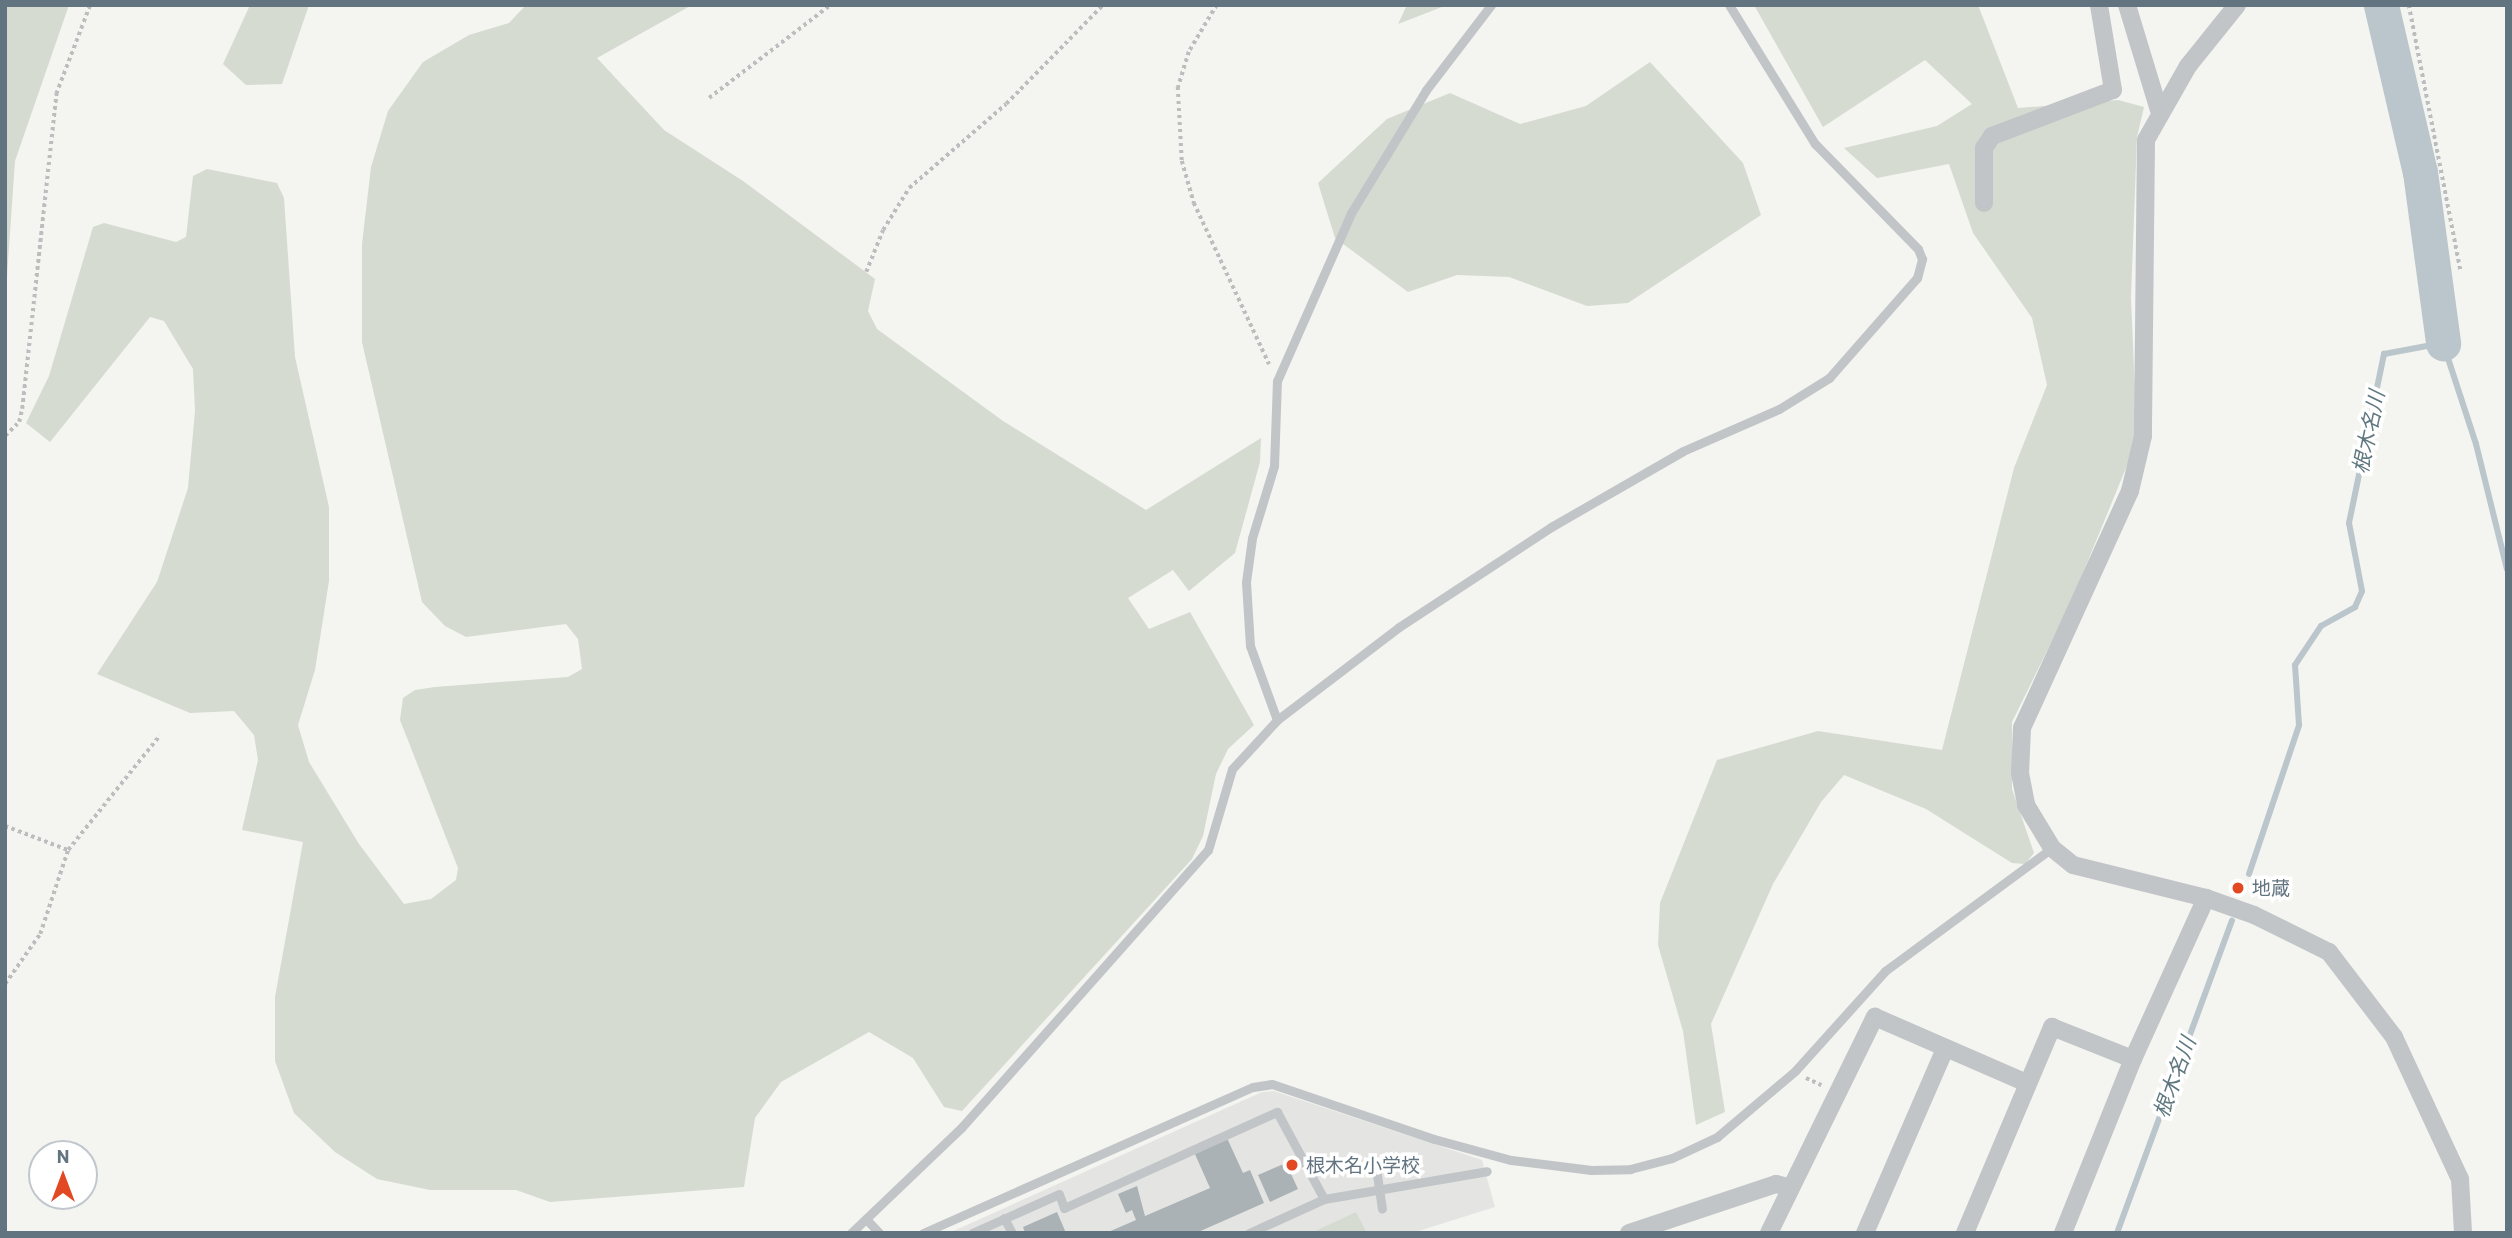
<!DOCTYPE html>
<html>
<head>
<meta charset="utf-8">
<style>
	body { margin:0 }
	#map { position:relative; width:2512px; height:1238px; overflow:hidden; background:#f4f4f0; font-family:Barlow,"Noto Sans JP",sans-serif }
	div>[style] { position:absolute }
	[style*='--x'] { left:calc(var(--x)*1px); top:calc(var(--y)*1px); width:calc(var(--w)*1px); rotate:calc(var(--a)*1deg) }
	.built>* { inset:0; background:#e4e5e3 }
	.green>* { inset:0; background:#d5dbd1 }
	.stream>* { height:6px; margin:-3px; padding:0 3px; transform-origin:3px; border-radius:3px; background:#bac6cb }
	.river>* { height:35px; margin:-17.5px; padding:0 17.5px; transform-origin:17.5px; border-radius:17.5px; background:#bac6cb }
	.building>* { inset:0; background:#aab2b6 }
	.path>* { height:3.5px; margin-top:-1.75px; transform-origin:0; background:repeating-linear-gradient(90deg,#bbbdbf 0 3.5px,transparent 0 7px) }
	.lane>* { height:9px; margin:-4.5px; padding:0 4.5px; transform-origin:4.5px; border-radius:4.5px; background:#c1c5c8 }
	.street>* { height:18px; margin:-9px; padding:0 9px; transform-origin:9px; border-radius:9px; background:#c1c5c8 }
	.dots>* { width:19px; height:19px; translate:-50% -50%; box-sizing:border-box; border:4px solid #fff; border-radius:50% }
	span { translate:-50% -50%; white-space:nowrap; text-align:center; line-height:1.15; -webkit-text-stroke:7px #fff; paint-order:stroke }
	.poi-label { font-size:19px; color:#637481 }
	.left { translate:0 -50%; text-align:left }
	.water-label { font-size:21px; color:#5f777f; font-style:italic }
	.frame { position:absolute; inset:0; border:7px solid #637481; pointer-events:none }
	.north { position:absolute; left:28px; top:1140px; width:70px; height:70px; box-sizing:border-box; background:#fff; border:2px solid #c1c7cd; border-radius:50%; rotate:0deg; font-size:19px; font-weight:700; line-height:28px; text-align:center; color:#637481 }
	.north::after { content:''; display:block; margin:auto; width:24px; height:32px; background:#e24922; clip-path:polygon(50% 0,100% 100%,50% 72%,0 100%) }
</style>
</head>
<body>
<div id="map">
	<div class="built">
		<i style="clip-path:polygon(1274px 1091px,1482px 1160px,1495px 1207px,1412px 1233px,949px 1233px,1262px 1092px)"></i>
	</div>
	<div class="green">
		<i style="clip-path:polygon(5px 5px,69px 5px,15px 161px,5px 305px)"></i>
		<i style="clip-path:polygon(250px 5px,309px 5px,282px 84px,246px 85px,223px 64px)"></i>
		<i style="clip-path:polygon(526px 5px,692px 5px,597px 58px,664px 130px,743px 181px,875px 279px,868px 311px,877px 329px,1003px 421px,1146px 510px,1261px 438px,1260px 462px,1235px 553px,1189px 591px,1173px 570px,1128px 598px,1149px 629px,1190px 612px,1254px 725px,1228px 749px,1216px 774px,1203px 836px,1192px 859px,962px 1111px,944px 1107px,913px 1058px,869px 1032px,781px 1082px,755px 1118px,744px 1187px,550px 1202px,516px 1190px,430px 1190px,377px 1179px,335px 1152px,294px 1113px,275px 1061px,275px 997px,303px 842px,242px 830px,258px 760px,254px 735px,234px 711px,190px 713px,97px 674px,157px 582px,188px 488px,195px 411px,193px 369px,164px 321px,150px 317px,50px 442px,26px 423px,49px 376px,93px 227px,104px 223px,176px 242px,186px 237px,193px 176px,207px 169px,277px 183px,284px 198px,295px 357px,329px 507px,329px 581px,315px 670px,298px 725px,309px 762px,359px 844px,404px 904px,431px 899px,456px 880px,458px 868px,400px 720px,403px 698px,415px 690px,435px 687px,568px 677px,582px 669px,578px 639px,566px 624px,466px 637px,445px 626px,422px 602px,362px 342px,362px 244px,371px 167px,388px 111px,423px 62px,469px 35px,509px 23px)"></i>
		<i style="clip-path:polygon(1407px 5px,1447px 5px,1398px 24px)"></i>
		<i style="clip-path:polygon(1754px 5px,1978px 5px,2018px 108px,2118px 100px,2144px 107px,2137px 137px,2131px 297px,2137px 441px,2071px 602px,2012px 722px,2012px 789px,2034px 853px,2025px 864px,2012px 863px,1926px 809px,1844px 775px,1821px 802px,1773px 884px,1711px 1024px,1725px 1112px,1696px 1125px,1683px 1031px,1658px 945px,1660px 903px,1717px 760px,1818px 731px,1942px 750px,2014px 468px,2047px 385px,2032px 318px,1973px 233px,1949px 164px,1877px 178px,1844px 148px,1937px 126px,1972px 104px,1925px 60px,1823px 127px)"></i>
		<i style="clip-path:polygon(1650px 62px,1743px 163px,1761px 215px,1628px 303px,1587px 306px,1509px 277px,1457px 275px,1408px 292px,1335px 238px,1318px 183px,1387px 119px,1450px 93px,1520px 124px,1586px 106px)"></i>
		<i style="clip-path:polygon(1356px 1212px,1367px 1233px,1311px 1233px)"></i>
	</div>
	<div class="stream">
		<i style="--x:2249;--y:874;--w:157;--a:-71.4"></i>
		<i style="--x:2299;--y:725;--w:60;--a:-93.8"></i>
		<i style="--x:2295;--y:665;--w:47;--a:-56.3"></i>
		<i style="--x:2321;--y:626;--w:39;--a:-29"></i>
		<i style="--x:2355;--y:607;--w:17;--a:-66"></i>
		<i style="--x:2362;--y:591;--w:69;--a:-100.8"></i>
		<i style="--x:2349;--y:523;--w:173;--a:-78.3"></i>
		<i style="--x:2384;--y:354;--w:60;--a:-10.6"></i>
		<i style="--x:2443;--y:343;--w:106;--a:71.9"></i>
		<i style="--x:2476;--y:444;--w:129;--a:76.1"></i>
		<i style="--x:2117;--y:1233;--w:333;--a:-69.8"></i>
	</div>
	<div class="river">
		<i style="--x:2381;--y:5;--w:171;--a:76.9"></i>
		<i style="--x:2420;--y:172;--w:173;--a:82.3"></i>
	</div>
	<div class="building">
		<i style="clip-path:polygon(1227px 1138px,1243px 1173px,1250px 1170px,1264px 1203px,1196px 1233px,1106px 1233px,1136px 1220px,1132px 1210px,1126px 1213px,1118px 1194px,1137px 1186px,1145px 1216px,1210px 1188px,1194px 1152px)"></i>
		<i style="clip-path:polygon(1286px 1163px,1298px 1189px,1270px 1202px,1258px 1175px)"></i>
		<i style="clip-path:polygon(1057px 1212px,1066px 1233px,1025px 1233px,1023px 1227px)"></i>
	</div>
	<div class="path">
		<i style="--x:1217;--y:5;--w:55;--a:120.8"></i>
		<i style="--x:1189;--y:52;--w:37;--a:107"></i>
		<i style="--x:1178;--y:87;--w:74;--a:86.9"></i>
		<i style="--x:1182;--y:161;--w:44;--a:74.1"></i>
		<i style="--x:1194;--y:203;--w:178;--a:65"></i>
		<i style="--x:2409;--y:5;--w:272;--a:79"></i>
		<i style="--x:709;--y:98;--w:153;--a:-37.5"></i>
		<i style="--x:866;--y:272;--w:45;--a:-68"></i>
		<i style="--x:883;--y:230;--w:49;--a:-58.2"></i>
		<i style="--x:909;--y:188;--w:128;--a:-40.9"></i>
		<i style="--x:1006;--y:104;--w:139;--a:-45.6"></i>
		<i style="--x:5;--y:436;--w:20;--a:-45"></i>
		<i style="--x:19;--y:422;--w:13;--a:-77"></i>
		<i style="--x:22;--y:409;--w:317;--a:-83.8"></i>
		<i style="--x:56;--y:94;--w:95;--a:-69.1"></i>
		<i style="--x:5;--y:826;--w:67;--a:20.9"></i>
		<i style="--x:5;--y:984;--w:61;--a:-55"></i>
		<i style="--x:40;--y:934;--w:89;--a:-71.6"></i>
		<i style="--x:68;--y:850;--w:147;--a:-51.3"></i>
		<i style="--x:1806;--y:1078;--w:17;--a:25"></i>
	</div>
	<div class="lane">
		<i style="--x:1277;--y:720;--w:79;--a:-110"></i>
		<i style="--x:1250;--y:646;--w:64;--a:-93.6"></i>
		<i style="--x:1246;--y:582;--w:44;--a:-82.2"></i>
		<i style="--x:1252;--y:538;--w:75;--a:-73"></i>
		<i style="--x:1274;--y:466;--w:85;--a:-88"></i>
		<i style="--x:1277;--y:381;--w:184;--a:-66.2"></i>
		<i style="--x:1351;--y:213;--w:144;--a:-58.6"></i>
		<i style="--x:1426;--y:90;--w:107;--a:-52.6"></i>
		<i style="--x:1376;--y:1168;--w:41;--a:81.7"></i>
		<i style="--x:1004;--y:1218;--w:17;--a:62"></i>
		<i style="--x:867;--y:1220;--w:18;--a:47"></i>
		<i style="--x:851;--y:1233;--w:152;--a:-43.7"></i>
		<i style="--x:961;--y:1128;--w:372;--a:-48.4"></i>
		<i style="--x:1208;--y:850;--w:84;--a:-73.5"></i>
		<i style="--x:1232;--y:769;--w:67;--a:-47.4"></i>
		<i style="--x:1277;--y:720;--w:153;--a:-37.3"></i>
		<i style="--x:1399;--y:627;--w:182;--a:-33.3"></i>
		<i style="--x:1551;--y:527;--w:152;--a:-29.9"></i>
		<i style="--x:1683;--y:451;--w:105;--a:-23.6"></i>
		<i style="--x:1779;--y:409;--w:59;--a:-31.8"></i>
		<i style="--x:1829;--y:378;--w:133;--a:-48.7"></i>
		<i style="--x:1917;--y:278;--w:20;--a:-75"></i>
		<i style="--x:1922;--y:259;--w:11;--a:-112"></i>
		<i style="--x:1918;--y:249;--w:147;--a:-134.4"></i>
		<i style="--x:1815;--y:144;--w:163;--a:-121.7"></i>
		<i style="--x:923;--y:1233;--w:361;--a:-23.9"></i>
		<i style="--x:1253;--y:1087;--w:19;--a:-9"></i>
		<i style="--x:1272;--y:1084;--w:171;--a:18.8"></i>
		<i style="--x:1434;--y:1139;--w:80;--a:15.3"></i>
		<i style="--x:1511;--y:1160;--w:81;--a:7.1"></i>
		<i style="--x:1591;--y:1170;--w:39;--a:-1"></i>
		<i style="--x:1630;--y:1169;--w:43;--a:-14.7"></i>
		<i style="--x:1672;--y:1158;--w:50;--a:-25"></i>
		<i style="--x:1717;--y:1137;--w:102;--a:-40.2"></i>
		<i style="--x:1795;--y:1071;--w:135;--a:-48"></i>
		<i style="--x:1885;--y:971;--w:207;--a:-36.4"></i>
		<i style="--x:972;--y:1233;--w:95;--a:-24.1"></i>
		<i style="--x:1059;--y:1194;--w:15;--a:70"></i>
		<i style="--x:1064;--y:1208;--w:234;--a:-24.3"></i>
		<i style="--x:1277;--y:1112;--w:99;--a:61.6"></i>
		<i style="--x:1249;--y:1233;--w:82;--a:-24.4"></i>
		<i style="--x:1324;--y:1199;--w:165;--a:-9.7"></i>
	</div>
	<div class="street">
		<i style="--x:2127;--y:5;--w:110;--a:73.1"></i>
		<i style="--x:2237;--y:5;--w:78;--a:128.8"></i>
		<i style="--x:2188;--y:66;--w:85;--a:119.6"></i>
		<i style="--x:2146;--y:140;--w:296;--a:90.6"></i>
		<i style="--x:2143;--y:436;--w:57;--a:103.3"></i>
		<i style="--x:2130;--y:491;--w:260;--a:114.5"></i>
		<i style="--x:2022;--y:728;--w:45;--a:92.5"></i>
		<i style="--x:2020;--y:773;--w:33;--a:79"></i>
		<i style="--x:2026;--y:805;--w:50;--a:58.8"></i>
		<i style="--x:2052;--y:848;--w:27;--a:39"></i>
		<i style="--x:2073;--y:865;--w:137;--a:13.9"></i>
		<i style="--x:2206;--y:898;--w:51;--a:19.5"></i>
		<i style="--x:2254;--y:915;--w:84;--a:26.3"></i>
		<i style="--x:2329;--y:952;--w:107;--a:52.6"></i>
		<i style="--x:2394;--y:1037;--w:157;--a:65.1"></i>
		<i style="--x:2460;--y:1179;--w:54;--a:86.8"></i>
		<i style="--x:1984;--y:203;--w:55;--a:-90"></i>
		<i style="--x:1984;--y:148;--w:14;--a:-56"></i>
		<i style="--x:1992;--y:136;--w:129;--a:-20.8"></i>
		<i style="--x:2113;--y:90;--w:86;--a:-99.4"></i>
		<i style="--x:1629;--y:1233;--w:155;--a:-18.4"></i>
		<i style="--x:1776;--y:1184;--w:12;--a:14"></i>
		<i style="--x:1769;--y:1233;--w:241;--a:-63.9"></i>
		<i style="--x:1875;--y:1017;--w:166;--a:23.5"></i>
		<i style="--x:1865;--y:1233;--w:201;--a:-66.5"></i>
		<i style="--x:1965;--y:1233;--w:224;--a:-67.1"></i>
		<i style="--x:2052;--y:1027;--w:87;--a:21.6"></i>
		<i style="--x:2063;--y:1233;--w:188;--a:-68.1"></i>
		<i style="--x:2133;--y:1059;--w:177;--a:-65.6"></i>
	</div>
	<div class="dots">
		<i style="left:2238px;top:888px;background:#e24922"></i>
		<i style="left:1292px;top:1165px;background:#e24922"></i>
	</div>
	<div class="poi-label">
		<span class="left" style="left:2252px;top:888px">地蔵</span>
		<span class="left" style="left:1306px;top:1165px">根木名小学校</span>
	</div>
	<div class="water-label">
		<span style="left:2368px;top:432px;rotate:-78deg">根木名川</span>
		<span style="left:2174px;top:1077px;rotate:-70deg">根木名川</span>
	</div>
	<div class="frame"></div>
	<div class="north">N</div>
</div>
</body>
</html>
